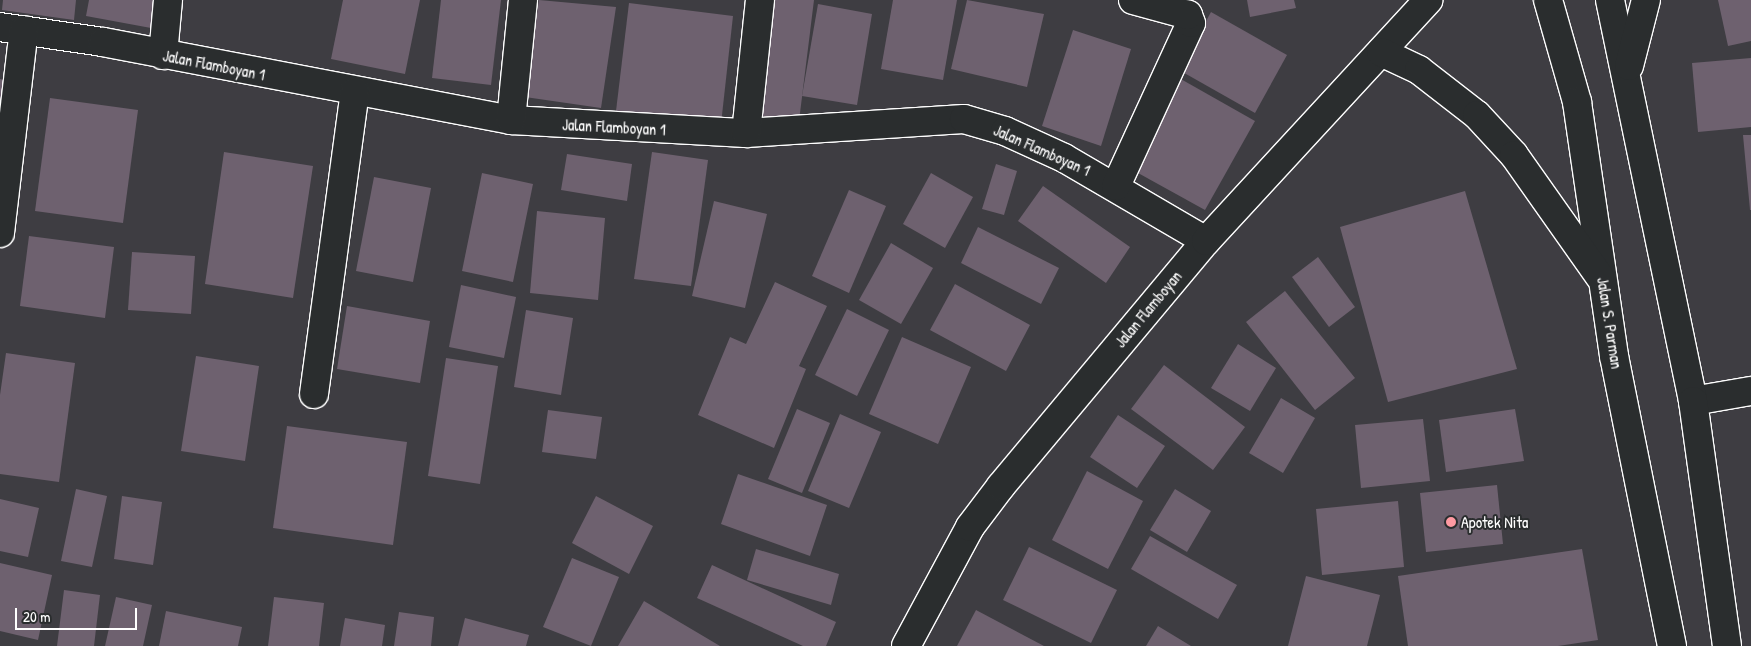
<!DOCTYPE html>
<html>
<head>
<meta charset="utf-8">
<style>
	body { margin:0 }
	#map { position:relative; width:1751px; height:646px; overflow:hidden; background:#3e3d42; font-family:"Patrick Hand",sans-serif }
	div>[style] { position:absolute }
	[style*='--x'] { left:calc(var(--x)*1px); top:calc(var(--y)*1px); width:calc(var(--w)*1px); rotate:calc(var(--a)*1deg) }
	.building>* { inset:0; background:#6e616f }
	.roads { filter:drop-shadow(1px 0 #fff) drop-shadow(-1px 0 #fff) drop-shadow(0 1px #fff) drop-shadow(0 -1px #fff) }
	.minor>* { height:28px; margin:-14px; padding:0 14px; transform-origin:14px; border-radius:14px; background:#2a2d2e }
	.major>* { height:28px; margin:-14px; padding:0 14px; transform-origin:14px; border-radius:14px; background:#2a2d2e }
	.dots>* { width:14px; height:14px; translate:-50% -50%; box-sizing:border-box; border:2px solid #2a2d2e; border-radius:50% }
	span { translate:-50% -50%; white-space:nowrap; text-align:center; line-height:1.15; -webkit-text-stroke:4px #2a2d2e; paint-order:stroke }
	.street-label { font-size:16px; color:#fff }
	.poi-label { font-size:16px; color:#fff }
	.left { translate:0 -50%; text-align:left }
	.scale { position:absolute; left:15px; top:608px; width:122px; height:22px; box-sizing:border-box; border:2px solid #fff; border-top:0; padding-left:6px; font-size:15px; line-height:18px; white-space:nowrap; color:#fff; -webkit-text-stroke:4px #2a2d2e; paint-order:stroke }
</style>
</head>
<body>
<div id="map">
	<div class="building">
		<i style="clip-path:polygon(3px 0,76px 0,74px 20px,2px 10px)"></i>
		<i style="clip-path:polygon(89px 0,157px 0,151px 28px,86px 16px)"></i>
		<i style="clip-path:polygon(343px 0,420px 0,405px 74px,331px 59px)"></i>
		<i style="clip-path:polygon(441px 0,501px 0,491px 85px,432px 78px)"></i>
		<i style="clip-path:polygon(539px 0,616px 7px,601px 108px,525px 97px)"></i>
		<i style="clip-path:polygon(768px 0,814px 0,799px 121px,754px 115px)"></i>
		<i style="clip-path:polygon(893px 0,957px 0,943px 80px,881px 69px)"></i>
		<i style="clip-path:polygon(967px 0,1044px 14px,1027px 87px,951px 69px)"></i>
		<i style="clip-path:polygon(1247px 0,1294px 0,1296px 8px,1250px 17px)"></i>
		<i style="clip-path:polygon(1718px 0,1751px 0,1751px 41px,1728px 46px)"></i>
		<i style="clip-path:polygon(629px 3px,733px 16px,721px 124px,616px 111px)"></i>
		<i style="clip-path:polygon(818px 4px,872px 14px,857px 105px,802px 96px)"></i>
		<i style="clip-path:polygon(1211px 12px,1287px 55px,1255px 113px,1179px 70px)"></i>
		<i style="clip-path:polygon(1073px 30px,1131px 49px,1101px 146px,1042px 126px)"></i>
		<i style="clip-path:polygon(1751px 58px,1751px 127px,1698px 132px,1692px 63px)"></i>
		<i style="clip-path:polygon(1179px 78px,1255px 121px,1205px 210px,1129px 168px)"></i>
		<i style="clip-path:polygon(0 79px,4px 80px,1px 102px,0 102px)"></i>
		<i style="clip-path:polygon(50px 98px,138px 110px,123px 223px,35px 211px)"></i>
		<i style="clip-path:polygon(1743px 135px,1751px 135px,1751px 210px,1750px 210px)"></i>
		<i style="clip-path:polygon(224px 152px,313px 166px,293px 298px,205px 284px)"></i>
		<i style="clip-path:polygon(652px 152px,708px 160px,691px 286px,634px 279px)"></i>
		<i style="clip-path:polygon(567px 154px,632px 164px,627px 201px,561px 190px)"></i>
		<i style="clip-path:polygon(996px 164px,1017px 171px,1004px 215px,982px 209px)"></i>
		<i style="clip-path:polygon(482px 173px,533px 184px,513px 282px,462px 271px)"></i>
		<i style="clip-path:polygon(931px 173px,973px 197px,945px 248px,903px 224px)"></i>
		<i style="clip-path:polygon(374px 177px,431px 188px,413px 282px,356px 271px)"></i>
		<i style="clip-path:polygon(1043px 186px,1130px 247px,1106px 283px,1018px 221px)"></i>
		<i style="clip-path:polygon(849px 190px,886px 206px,849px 293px,812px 276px)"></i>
		<i style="clip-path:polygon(1465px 191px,1517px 369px,1388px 402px,1340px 227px)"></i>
		<i style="clip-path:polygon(714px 201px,767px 214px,745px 308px,692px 296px)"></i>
		<i style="clip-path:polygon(537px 211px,605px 218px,598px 300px,530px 293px)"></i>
		<i style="clip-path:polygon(978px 227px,1059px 268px,1041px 304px,961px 263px)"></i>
		<i style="clip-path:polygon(29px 236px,114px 247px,105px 318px,20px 306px)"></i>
		<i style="clip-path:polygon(891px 243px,933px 268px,901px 324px,859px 300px)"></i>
		<i style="clip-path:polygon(132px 252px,195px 256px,191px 314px,128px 310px)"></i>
		<i style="clip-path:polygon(1318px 257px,1355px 307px,1329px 327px,1292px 277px)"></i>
		<i style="clip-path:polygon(775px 282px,827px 306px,799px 366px,806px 369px,774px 448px,698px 415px,730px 337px,746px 344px)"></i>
		<i style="clip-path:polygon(955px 284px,1030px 325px,1006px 371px,930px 330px)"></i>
		<i style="clip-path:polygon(461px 285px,516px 297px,504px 358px,449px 347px)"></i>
		<i style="clip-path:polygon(1285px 291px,1355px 378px,1315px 410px,1246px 322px)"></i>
		<i style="clip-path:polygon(347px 306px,430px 321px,420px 383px,337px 369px)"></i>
		<i style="clip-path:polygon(847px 309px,889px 330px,857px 396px,815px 375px)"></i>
		<i style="clip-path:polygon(526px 310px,573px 318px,561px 395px,514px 387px)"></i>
		<i style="clip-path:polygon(902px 337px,971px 367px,938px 444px,869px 414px)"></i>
		<i style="clip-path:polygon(1238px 344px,1276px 368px,1250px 411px,1211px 388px)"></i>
		<i style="clip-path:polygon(6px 353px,75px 363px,59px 482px,0 474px,0 395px)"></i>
		<i style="clip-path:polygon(196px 356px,259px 366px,245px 461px,181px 451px)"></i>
		<i style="clip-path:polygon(446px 358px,498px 366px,480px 484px,428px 476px)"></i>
		<i style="clip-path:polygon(1164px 365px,1245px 427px,1213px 470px,1131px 409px)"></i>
		<i style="clip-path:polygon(1281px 398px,1315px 418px,1283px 473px,1249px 453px)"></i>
		<i style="clip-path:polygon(797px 409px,830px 423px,802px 493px,768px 479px)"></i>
		<i style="clip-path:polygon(1515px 409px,1524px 461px,1446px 472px,1439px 420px)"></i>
		<i style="clip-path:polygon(548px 410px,602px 417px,596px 459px,542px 452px)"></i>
		<i style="clip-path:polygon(840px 414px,881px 432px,849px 508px,808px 491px)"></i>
		<i style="clip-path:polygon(1118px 415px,1165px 446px,1137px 488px,1090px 457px)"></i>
		<i style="clip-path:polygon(1423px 419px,1430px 481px,1361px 488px,1355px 425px)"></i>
		<i style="clip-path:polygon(287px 426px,407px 442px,393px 545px,273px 528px)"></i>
		<i style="clip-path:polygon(1087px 471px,1143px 501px,1108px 569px,1052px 540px)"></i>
		<i style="clip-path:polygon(738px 474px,827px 505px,810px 556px,721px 524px)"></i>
		<i style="clip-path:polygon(1497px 485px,1503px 544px,1426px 552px,1420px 493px)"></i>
		<i style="clip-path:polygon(76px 489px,107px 496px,92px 567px,61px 561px)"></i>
		<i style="clip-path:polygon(1175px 489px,1211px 511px,1187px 552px,1150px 530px)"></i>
		<i style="clip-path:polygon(122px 496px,162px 502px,153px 565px,114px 559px)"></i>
		<i style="clip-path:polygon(596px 496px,653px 526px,629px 574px,572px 543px)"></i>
		<i style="clip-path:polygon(0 499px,39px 508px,28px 557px,0 551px)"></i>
		<i style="clip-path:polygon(1398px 501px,1404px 567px,1322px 575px,1316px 509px)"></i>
		<i style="clip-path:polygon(1150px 536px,1237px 585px,1218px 619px,1131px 569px)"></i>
		<i style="clip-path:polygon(1029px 547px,1117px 590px,1091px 643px,1003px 600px)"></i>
		<i style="clip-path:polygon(756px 549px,839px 574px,831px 605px,747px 580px)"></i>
		<i style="clip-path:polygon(1582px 549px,1598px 640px,1558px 646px,1408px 646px,1398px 576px)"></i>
		<i style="clip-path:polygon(572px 558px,619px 577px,591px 646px,543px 627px)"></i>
		<i style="clip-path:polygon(0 563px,52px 575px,38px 640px,0 631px)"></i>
		<i style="clip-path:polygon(712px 565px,836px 622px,826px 646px,803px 646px,697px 598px)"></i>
		<i style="clip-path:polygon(1306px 576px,1380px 595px,1367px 646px,1288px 646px)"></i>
		<i style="clip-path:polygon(64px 590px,100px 595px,94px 646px,57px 646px)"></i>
		<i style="clip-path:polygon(116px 597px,152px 605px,143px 646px,105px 646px)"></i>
		<i style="clip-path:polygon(274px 597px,324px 603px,319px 646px,268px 646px)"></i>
		<i style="clip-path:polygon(644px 601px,720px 646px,618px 646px)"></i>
		<i style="clip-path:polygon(976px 610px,1044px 646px,957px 646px)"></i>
		<i style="clip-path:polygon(166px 611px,242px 627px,238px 646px,159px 646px)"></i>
		<i style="clip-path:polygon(399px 612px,434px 617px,431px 646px,394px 646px)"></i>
		<i style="clip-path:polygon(345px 618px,385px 625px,382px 646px,340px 646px)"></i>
		<i style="clip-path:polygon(465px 618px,529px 635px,526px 646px,458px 646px)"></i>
		<i style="clip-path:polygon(1158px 626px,1191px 646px,1146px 646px)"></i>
	</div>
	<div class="roads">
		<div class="minor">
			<i style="--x:0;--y:27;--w:104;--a:8.3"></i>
			<i style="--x:103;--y:42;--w:415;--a:10.8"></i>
			<i style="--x:511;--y:120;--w:235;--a:3.2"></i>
			<i style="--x:746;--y:133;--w:218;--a:-3.7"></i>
			<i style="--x:964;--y:119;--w:43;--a:16.3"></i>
			<i style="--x:1005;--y:131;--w:65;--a:24.6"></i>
			<i style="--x:1064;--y:158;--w:164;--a:30.3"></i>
			<i style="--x:163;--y:55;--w:55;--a:-84.8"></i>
			<i style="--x:511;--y:120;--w:121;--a:-84.3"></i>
			<i style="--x:746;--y:133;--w:134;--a:-84"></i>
			<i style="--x:1116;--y:186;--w:179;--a:-65.3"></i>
			<i style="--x:1191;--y:23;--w:9;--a:-111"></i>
			<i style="--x:1188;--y:15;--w:57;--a:-164.7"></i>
			<i style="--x:0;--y:233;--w:204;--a:-83.3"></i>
			<i style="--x:314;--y:394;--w:305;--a:-82.3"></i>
			<i style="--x:1693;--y:401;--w:59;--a:-9.8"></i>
			<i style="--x:906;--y:646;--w:135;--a:-61.7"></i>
			<i style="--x:970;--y:527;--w:51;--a:-52.9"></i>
			<i style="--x:1001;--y:486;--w:319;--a:-50.1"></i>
			<i style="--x:1206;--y:241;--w:328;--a:-47.3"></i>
		</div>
		<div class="major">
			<i style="--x:1548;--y:0;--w:106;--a:74.1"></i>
			<i style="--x:1577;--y:102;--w:257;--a:81.7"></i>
			<i style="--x:1614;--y:356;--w:296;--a:78.7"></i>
			<i style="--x:1610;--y:0;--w:409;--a:78.3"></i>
			<i style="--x:1693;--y:401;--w:247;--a:82.1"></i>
			<i style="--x:1381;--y:52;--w:42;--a:25.3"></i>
			<i style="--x:1419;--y:70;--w:73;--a:37.8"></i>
			<i style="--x:1477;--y:115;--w:54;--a:47.2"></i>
			<i style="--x:1514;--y:155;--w:149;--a:54.8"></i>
			<i style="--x:1629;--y:66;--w:68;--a:-75.6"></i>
		</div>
	</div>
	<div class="dots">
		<i style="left:1451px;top:522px;background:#ff9aa2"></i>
	</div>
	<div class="street-label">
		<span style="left:214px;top:65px;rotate:11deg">Jalan Flamboyan 1</span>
		<span style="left:614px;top:127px;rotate:3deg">Jalan Flamboyan 1</span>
		<span style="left:1042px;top:150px;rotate:24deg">Jalan Flamboyan 1</span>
		<span style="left:1148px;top:309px;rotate:-50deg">Jalan Flamboyan</span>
		<span style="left:1610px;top:323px;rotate:81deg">Jalan S. Parman</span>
	</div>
	<div class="poi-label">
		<span class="left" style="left:1461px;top:522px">Apotek Nita</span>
	</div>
	<div class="scale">20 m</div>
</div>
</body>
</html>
